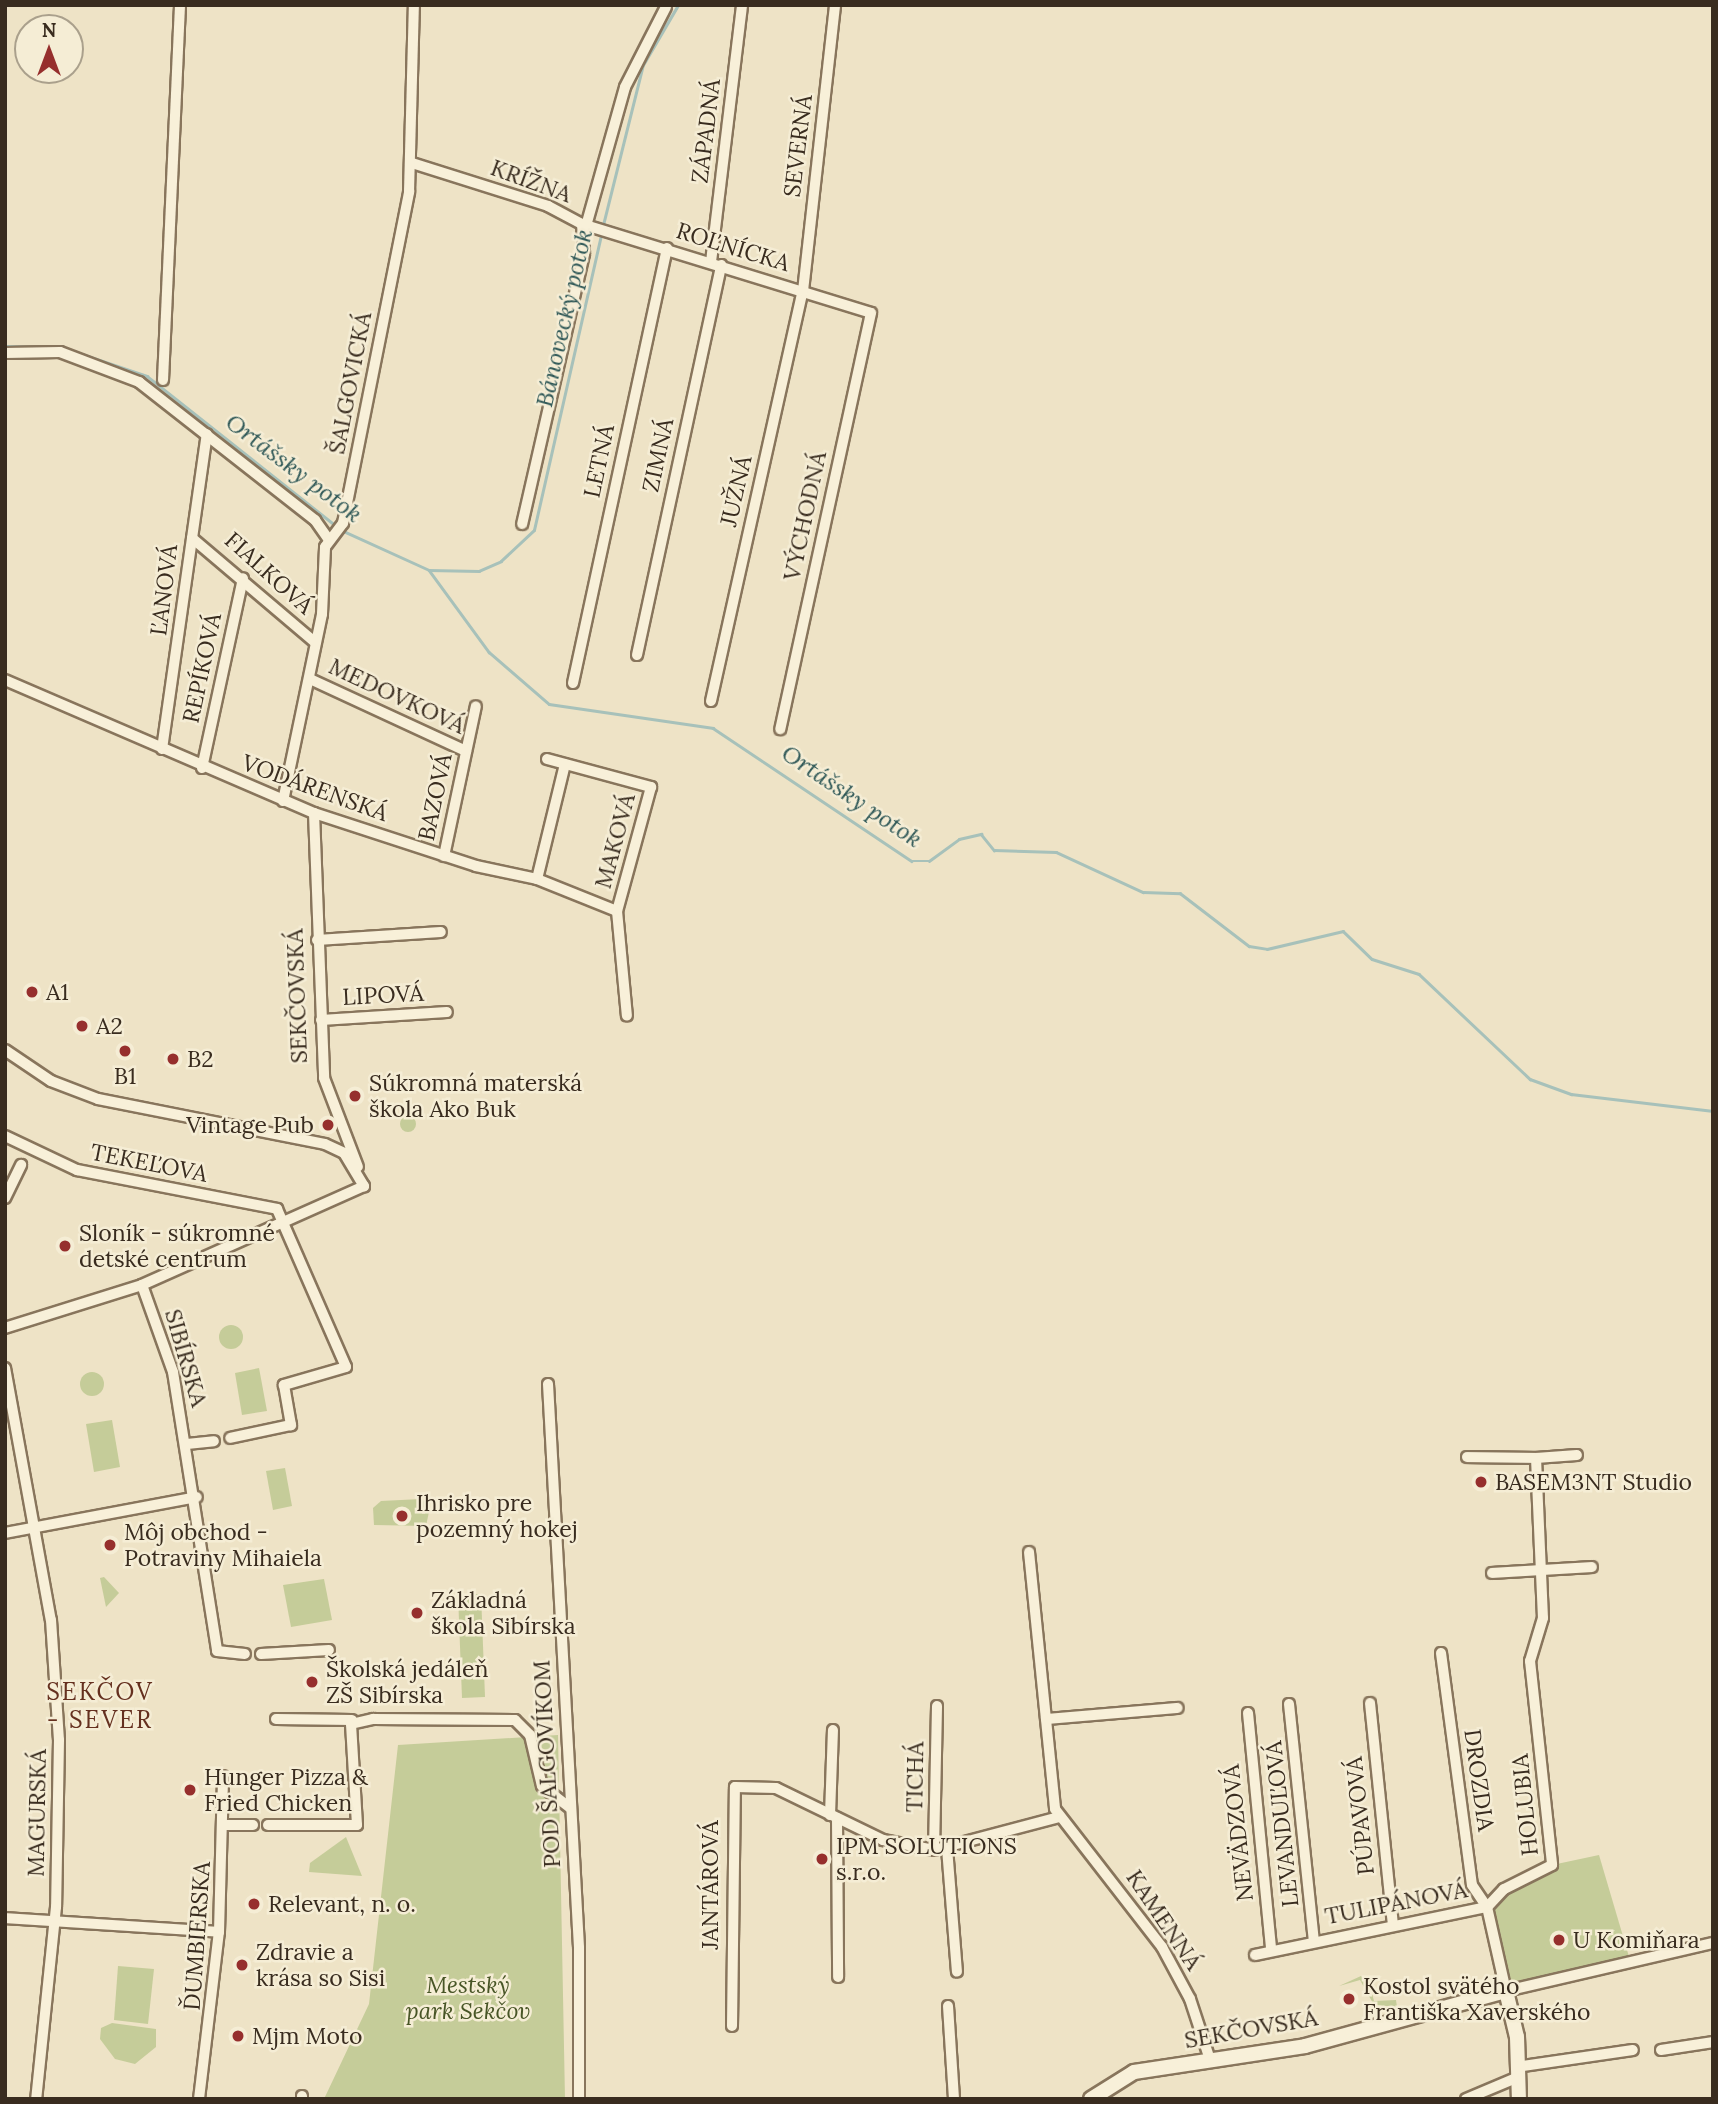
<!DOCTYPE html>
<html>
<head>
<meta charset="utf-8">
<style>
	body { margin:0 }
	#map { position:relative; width:1718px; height:2104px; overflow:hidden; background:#eee3c6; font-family:Lora,serif }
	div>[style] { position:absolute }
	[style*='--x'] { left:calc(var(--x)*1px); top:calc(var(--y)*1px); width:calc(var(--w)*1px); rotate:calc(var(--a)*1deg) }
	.green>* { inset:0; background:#c5cc99 }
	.round { border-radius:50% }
	.stream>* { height:2.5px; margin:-1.25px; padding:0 1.25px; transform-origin:1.25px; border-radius:1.25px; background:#a7c1ba }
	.roads { filter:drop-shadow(2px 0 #88755c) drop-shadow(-2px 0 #88755c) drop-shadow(0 2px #88755c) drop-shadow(0 -2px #88755c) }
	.minor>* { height:10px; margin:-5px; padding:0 5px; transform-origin:5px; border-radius:5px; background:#f8f0d9 }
	.tertiary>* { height:14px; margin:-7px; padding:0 7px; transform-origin:7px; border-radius:7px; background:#f8f0d9 }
	.dots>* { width:19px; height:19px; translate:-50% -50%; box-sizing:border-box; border:4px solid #f5edd5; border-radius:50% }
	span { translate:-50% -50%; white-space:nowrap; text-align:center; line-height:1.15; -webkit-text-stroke:5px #f5edd5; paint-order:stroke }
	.street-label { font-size:23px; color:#392c1f }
	.poi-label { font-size:23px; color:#392c1f }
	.left { translate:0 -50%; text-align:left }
	.right { translate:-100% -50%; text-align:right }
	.park-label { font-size:23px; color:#485526; font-style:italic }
	.water-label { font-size:24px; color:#2f5857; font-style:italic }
	.neighbourhood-label { font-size:24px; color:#65301f; letter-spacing:2px }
	.frame { position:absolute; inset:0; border:7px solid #392c1f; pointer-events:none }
	.north { position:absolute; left:14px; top:14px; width:70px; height:70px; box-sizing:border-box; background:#f5edd5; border:2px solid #aaa08c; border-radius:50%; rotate:0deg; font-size:19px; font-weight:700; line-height:28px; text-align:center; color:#392c1f }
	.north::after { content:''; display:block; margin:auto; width:24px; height:32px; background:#962f2d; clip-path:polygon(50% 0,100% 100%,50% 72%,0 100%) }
</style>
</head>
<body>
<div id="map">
	<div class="green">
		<i class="round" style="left:400px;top:1116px;width:16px;height:16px"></i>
		<i class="round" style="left:219px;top:1325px;width:24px;height:24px"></i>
		<i style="clip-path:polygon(259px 1368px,267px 1411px,242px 1415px,235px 1373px)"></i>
		<i class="round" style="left:80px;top:1372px;width:24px;height:24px"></i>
		<i style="clip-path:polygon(112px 1420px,120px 1467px,94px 1472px,86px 1424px)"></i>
		<i style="clip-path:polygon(285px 1468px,292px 1506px,273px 1510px,266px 1471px)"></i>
		<i style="clip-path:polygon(421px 1499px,430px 1507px,426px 1526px,374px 1525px,373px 1508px,381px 1501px)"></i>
		<i style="clip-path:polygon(104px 1577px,119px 1593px,106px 1607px,100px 1578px)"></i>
		<i style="clip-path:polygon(324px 1579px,332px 1620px,291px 1627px,283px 1585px)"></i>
		<i style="clip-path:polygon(481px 1594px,485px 1697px,462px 1698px,458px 1595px)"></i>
		<i style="clip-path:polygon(558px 1735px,565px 2099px,324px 2099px,369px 2004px,398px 1745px)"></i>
		<i style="clip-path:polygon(346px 1837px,362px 1876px,309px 1872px,310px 1863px)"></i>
		<i style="clip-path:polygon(1599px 1855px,1630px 1960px,1506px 1991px,1487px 1907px,1504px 1889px,1552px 1865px)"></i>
		<i style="clip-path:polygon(118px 1966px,154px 1969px,148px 2024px,114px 2020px)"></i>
		<i style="clip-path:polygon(1361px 1976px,1370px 1986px,1374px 2001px,1396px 2000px,1397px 2007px,1374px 2005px,1360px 1980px,1339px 1986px)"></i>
		<i style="clip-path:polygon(112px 2023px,156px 2029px,156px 2047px,135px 2064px,115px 2059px,100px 2039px,101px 2028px)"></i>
	</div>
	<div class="stream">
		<i style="--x:602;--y:229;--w:169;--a:-76"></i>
		<i style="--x:643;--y:65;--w:69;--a:-59.7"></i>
		<i style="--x:5;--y:346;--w:52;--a:1.1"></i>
		<i style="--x:64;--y:348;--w:88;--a:18.6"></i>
		<i style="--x:147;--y:376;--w:241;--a:38.4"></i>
		<i style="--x:341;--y:530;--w:97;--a:24.4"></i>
		<i style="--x:429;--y:570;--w:102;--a:53.8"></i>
		<i style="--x:489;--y:652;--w:79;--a:40.9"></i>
		<i style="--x:549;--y:704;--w:166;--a:8.3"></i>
		<i style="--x:713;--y:728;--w:239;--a:33.8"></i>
		<i style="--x:912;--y:861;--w:17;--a:0"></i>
		<i style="--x:929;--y:861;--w:37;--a:-36"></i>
		<i style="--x:959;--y:839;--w:23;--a:-13"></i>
		<i style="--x:981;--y:834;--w:21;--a:51"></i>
		<i style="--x:994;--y:850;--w:62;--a:1.8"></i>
		<i style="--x:1056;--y:852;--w:96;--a:24.7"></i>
		<i style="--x:1143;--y:892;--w:37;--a:2"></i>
		<i style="--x:1180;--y:893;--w:87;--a:37.5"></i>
		<i style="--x:1249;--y:946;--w:18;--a:9"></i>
		<i style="--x:1267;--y:949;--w:78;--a:-13.3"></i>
		<i style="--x:1343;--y:931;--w:40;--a:44"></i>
		<i style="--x:1372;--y:959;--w:49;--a:17.7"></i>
		<i style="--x:1419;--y:974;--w:153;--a:43.4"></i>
		<i style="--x:1530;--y:1079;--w:44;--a:20.1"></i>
		<i style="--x:1571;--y:1094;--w:143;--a:6.8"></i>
		<i style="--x:429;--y:570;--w:50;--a:1.1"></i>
		<i style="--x:479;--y:571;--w:24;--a:-24"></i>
		<i style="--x:501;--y:561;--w:45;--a:-43.2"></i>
		<i style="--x:534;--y:530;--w:303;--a:-77.2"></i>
	</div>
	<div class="roads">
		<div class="minor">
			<i style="--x:412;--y:163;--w:143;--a:17.5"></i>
			<i style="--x:548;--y:206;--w:38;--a:28"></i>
			<i style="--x:582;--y:224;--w:30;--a:86"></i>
			<i style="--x:584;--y:254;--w:277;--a:102.9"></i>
			<i style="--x:582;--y:224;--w:302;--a:17.1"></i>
			<i style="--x:871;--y:313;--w:426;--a:102.3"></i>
			<i style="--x:586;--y:226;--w:144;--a:-74.3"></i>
			<i style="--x:625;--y:87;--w:90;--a:-62.9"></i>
			<i style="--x:711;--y:262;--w:259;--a:-83.1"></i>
			<i style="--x:5;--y:353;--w:55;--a:-1"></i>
			<i style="--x:60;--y:352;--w:85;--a:20.8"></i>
			<i style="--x:139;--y:382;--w:224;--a:38.1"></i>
			<i style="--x:315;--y:520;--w:24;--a:55"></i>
			<i style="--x:163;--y:380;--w:375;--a:-87.4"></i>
			<i style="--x:192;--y:538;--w:162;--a:40.3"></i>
			<i style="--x:637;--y:655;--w:399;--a:-77.8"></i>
			<i style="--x:310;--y:679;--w:172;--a:24.8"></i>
			<i style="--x:5;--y:680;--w:336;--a:23.3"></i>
			<i style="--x:314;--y:813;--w:170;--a:18.1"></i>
			<i style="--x:476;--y:866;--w:62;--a:12"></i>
			<i style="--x:537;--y:879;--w:86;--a:21.8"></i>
			<i style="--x:573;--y:683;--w:445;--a:-77.8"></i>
			<i style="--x:711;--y:701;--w:420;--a:-77.4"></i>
			<i style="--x:803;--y:291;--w:288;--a:-83.6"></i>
			<i style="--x:162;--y:749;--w:318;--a:-81.9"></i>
			<i style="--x:547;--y:759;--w:108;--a:15.1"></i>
			<i style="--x:651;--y:787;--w:129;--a:105.3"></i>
			<i style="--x:617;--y:911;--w:105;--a:84.6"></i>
			<i style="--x:202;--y:768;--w:194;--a:-77.8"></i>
			<i style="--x:283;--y:801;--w:191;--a:-78.2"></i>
			<i style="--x:322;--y:614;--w:67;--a:-87.4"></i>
			<i style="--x:325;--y:547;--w:30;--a:-53"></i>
			<i style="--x:343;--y:523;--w:338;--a:-78.7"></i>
			<i style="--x:409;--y:192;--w:187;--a:-88.5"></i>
			<i style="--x:314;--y:813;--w:265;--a:87.8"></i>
			<i style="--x:324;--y:1078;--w:95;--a:69.1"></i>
			<i style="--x:444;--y:856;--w:153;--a:-78"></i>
			<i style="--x:537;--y:879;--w:118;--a:-76.3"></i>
			<i style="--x:317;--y:940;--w:124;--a:-3.7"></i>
			<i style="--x:321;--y:1020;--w:126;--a:-3.6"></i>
			<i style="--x:5;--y:1050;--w:55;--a:34"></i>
			<i style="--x:51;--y:1081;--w:50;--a:21"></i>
			<i style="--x:98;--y:1099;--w:231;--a:11.2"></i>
			<i style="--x:325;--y:1144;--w:21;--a:25"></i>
			<i style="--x:344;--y:1153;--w:39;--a:59"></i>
			<i style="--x:364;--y:1186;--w:243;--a:156"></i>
			<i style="--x:142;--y:1285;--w:144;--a:162.6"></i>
			<i style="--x:5;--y:1136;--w:80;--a:25.3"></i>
			<i style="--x:77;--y:1170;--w:204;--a:11"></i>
			<i style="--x:277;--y:1209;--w:172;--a:66.4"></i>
			<i style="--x:346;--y:1367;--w:65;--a:163.8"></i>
			<i style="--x:284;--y:1385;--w:41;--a:80.1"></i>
			<i style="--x:291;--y:1425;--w:62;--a:168"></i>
			<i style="--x:5;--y:1198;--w:37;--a:-64"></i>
			<i style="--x:142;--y:1285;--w:92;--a:70.4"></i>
			<i style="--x:173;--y:1372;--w:282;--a:81"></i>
			<i style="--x:217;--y:1651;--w:28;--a:6"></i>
			<i style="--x:5;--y:1368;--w:256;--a:79.7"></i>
			<i style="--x:51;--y:1620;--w:120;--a:86.2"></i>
			<i style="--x:59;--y:1740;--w:167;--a:91"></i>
			<i style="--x:56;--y:1907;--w:193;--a:95.9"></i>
			<i style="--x:548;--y:1384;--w:565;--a:86.85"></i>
			<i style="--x:579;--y:1948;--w:151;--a:90"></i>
			<i style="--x:187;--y:1444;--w:27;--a:-6"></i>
			<i style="--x:1467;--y:1457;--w:69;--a:0.8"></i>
			<i style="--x:1536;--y:1458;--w:160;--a:87.5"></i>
			<i style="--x:1543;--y:1618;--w:45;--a:106.8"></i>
			<i style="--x:1530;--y:1661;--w:205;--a:83.8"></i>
			<i style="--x:1552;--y:1865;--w:54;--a:153.4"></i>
			<i style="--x:1504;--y:1889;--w:25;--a:133"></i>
			<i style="--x:1536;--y:1458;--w:41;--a:-4.2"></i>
			<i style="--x:5;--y:1533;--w:195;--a:-10.6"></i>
			<i style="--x:1029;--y:1552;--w:258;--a:84.2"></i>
			<i style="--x:1055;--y:1809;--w:175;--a:52.2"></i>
			<i style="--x:1162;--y:1947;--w:59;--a:61.7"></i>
			<i style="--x:1190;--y:1999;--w:64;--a:71.8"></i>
			<i style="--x:1492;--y:1573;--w:100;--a:-3.4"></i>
			<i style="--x:1441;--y:1653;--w:234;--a:82.4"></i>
			<i style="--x:1472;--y:1885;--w:27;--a:56"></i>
			<i style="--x:261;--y:1654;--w:68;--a:-3.4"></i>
			<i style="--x:1370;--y:1703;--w:223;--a:84.1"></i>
			<i style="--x:1289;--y:1704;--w:237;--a:84"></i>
			<i style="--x:1248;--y:1713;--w:236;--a:84.4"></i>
			<i style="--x:276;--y:1719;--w:76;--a:0.8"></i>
			<i style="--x:1046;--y:1719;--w:132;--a:-4.8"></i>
			<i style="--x:830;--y:1815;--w:85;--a:-88"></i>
			<i style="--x:837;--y:1818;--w:159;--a:89.6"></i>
			<i style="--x:225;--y:1825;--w:28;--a:0"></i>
			<i style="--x:268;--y:1825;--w:89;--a:0"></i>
			<i style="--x:357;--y:1825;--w:101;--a:-93.4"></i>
			<i style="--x:351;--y:1724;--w:23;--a:-13"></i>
			<i style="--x:373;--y:1719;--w:142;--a:0.4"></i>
			<i style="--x:515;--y:1720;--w:21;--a:45"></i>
			<i style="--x:530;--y:1735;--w:52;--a:76.8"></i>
			<i style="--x:542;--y:1786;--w:36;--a:38"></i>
			<i style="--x:947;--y:1848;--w:124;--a:85.4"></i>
			<i style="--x:934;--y:1850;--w:144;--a:-88.8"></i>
			<i style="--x:1487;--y:1907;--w:86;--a:77.3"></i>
			<i style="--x:1506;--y:1991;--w:212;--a:-13.1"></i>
			<i style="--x:5;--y:1918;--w:214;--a:3.7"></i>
			<i style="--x:1255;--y:1955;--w:237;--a:-11.7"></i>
			<i style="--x:948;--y:2006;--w:93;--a:86.3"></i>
			<i style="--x:732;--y:2026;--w:239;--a:-89.3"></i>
			<i style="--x:735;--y:1787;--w:41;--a:1.4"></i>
			<i style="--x:776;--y:1788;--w:119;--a:25.9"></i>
			<i style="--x:883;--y:1840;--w:52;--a:11.1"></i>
			<i style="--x:934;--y:1850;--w:129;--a:-14.8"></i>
			<i style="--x:1661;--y:2050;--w:53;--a:-8.7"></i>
			<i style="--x:1516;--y:2067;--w:118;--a:-8.3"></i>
			<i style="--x:199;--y:2099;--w:168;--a:-83.2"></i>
			<i style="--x:219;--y:1932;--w:156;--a:-88.5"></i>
			<i style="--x:302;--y:2099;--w:3;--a:-90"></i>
			<i style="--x:1466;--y:2099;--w:54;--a:-22.8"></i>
		</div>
		<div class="tertiary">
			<i style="--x:1091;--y:2099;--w:51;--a:-32.1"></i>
			<i style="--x:1134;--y:2072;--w:173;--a:-8.6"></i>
			<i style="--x:1305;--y:2046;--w:208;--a:-15.3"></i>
			<i style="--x:1506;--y:1991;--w:47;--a:76.6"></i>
			<i style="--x:1517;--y:2037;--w:62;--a:88.2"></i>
		</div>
	</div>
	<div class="dots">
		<i style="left:32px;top:992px;background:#962f2d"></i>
		<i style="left:82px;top:1026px;background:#962f2d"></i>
		<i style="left:125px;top:1051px;background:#962f2d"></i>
		<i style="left:173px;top:1059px;background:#962f2d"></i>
		<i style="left:355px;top:1096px;background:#962f2d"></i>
		<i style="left:328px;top:1125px;background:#962f2d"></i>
		<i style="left:65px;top:1246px;background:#962f2d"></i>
		<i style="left:1481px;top:1482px;background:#962f2d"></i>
		<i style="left:402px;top:1516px;background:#962f2d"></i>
		<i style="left:110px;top:1545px;background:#962f2d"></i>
		<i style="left:417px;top:1613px;background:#962f2d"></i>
		<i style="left:312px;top:1682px;background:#962f2d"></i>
		<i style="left:190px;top:1790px;background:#962f2d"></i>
		<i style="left:822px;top:1859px;background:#962f2d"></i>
		<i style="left:254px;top:1904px;background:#962f2d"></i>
		<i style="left:1559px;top:1940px;background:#962f2d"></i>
		<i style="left:242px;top:1965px;background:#962f2d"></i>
		<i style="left:1349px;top:1999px;background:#962f2d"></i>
		<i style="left:238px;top:2036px;background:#962f2d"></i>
	</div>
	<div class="street-label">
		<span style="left:706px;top:131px;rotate:-83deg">ZÁPADNÁ</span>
		<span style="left:798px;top:146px;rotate:-83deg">SEVERNÁ</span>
		<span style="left:531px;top:181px;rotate:20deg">KRÍŽNA</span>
		<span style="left:733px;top:247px;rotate:17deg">ROĽNÍCKA</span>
		<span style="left:350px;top:383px;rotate:-79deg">ŠALGOVICKÁ</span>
		<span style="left:658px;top:455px;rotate:-78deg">ZIMNÁ</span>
		<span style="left:599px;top:461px;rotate:-78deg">LETNÁ</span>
		<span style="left:736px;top:491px;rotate:-77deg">JUŽNÁ</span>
		<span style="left:805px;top:516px;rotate:-78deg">VÝCHODNÁ</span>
		<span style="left:269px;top:573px;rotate:42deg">FIALKOVÁ</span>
		<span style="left:164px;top:590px;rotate:-83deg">ĽANOVÁ</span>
		<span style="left:202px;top:668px;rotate:-78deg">REPÍKOVÁ</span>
		<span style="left:397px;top:696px;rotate:25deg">MEDOVKOVÁ</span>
		<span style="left:315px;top:788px;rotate:20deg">VODÁRENSKÁ</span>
		<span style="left:435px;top:797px;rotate:-78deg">BAZOVÁ</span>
		<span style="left:615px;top:841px;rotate:-75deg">MAKOVÁ</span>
		<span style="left:383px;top:995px;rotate:-3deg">LIPOVÁ</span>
		<span style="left:297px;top:996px;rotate:-92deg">SEKČOVSKÁ</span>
		<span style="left:149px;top:1163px;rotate:11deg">TEKEĽOVA</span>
		<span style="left:186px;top:1358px;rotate:74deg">SIBÍRSKA</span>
		<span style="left:547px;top:1764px;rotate:-93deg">POD ŠALGOVÍKOM</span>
		<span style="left:915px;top:1777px;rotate:-89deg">TICHÁ</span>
		<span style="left:1479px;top:1780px;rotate:82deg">DROZDIA</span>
		<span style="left:1525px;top:1805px;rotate:-96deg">HOLUBIA</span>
		<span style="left:37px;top:1813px;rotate:-89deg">MAGURSKÁ</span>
		<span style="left:1360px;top:1816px;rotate:-96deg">PÚPAVOVÁ</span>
		<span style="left:1282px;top:1824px;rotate:-96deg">LEVANDUĽOVÁ</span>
		<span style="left:1238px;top:1833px;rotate:-96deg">NEVÄDZOVÁ</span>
		<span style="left:710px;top:1885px;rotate:-90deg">JANTÁROVÁ</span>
		<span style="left:1396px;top:1903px;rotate:-11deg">TULIPÁNOVÁ</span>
		<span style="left:1164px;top:1920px;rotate:56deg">KAMENNÁ</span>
		<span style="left:197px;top:1936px;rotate:-86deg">ĎUMBIERSKA</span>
		<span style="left:1251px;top:2029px;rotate:-10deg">SEKČOVSKÁ</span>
	</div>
	<div class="poi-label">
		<span class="left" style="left:46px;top:992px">A1</span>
		<span class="left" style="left:96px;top:1026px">A2</span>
		<span class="left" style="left:187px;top:1059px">B2</span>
		<span style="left:125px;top:1076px">B1</span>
		<span class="left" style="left:369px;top:1096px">Súkromná materská<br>škola Ako Buk</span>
		<span class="right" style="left:314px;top:1125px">Vintage Pub</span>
		<span class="left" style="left:79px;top:1246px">Sloník - súkromné<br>detské centrum</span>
		<span class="left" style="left:1495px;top:1482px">BASEM3NT Studio</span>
		<span class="left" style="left:416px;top:1516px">Ihrisko pre<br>pozemný hokej</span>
		<span class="left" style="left:124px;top:1545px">Môj obchod -<br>Potraviny Mihaiela</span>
		<span class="left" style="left:431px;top:1613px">Základná<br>škola Sibírska</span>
		<span class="left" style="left:326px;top:1682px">Školská jedáleň<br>ZŠ Sibírska</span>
		<span class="left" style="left:204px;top:1790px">Hunger Pizza &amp;<br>Fried Chicken</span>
		<span class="left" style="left:836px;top:1859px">IPM SOLUTIONS<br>s.r.o.</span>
		<span class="left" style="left:268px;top:1904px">Relevant, n. o.</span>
		<span class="left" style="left:1573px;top:1940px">U Komiňara</span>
		<span class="left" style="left:256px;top:1965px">Zdravie a<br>krása so Sisi</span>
		<span class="left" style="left:1363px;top:1999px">Kostol svätého<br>Františka Xaverského</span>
		<span class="left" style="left:252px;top:2036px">Mjm Moto</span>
	</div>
	<div class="park-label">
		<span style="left:468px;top:1998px">Mestský<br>park Sekčov</span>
	</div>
	<div class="water-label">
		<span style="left:564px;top:318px;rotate:-77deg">Bánovecký potok</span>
		<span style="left:294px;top:468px;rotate:37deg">Ortášsky potok</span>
		<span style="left:852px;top:796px;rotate:34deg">Ortášsky potok</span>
	</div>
	<div class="neighbourhood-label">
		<span style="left:100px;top:1706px">SEKČOV<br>- SEVER</span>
	</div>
	<div class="frame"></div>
	<div class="north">N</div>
</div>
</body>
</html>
